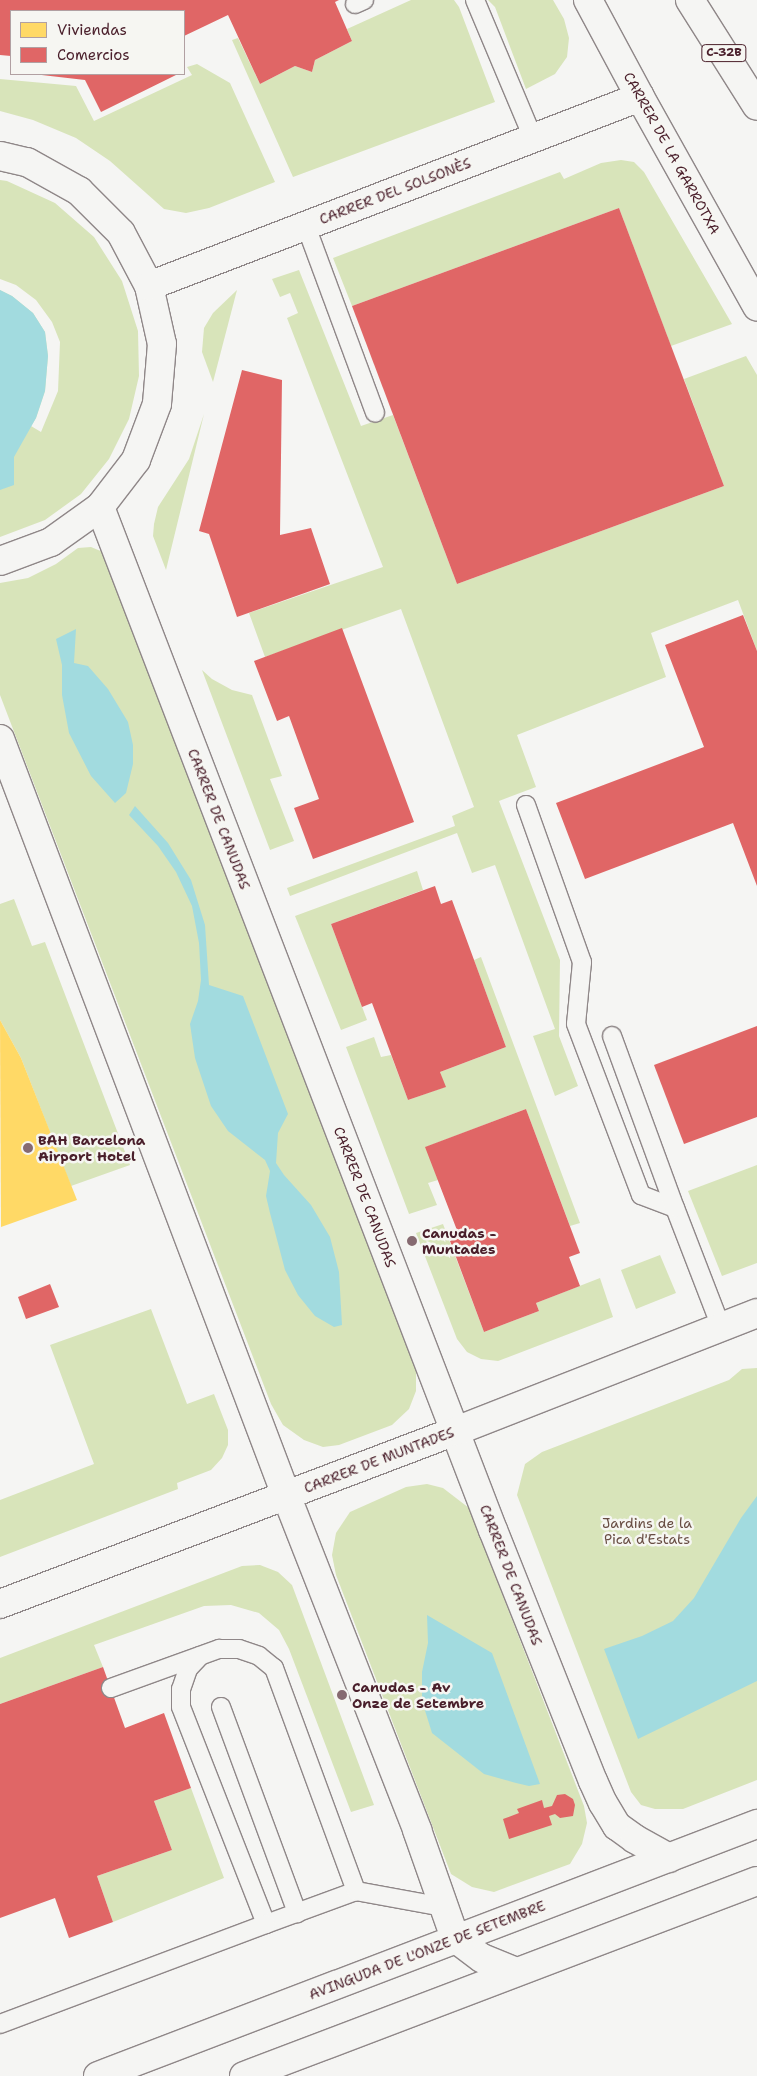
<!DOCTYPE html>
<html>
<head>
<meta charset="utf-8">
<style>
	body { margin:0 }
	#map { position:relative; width:757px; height:2076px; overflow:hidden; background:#f5f5f3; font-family:"Shantell Sans",sans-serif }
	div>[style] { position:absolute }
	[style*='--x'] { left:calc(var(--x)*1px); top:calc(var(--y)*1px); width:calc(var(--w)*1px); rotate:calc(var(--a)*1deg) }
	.green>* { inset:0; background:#d8e4ba }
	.water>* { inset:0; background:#a2dbdf }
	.homes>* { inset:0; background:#ffd966 }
	.shops>* { inset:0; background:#e06666 }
	.roads { filter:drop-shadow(1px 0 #8f8788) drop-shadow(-1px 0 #8f8788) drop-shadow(0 1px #8f8788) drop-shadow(0 -1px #8f8788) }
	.lane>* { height:18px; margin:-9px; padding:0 9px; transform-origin:9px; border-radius:9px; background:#f5f5f3 }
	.street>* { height:28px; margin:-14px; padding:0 14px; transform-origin:14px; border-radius:14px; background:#f5f5f3 }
	.secondary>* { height:28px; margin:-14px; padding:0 14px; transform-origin:14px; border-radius:14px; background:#f5f5f3 }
	.highway>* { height:28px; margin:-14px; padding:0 14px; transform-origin:14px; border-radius:14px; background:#f5f5f3 }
	.dots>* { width:14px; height:14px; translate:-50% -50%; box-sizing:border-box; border:2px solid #f6f6f2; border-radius:50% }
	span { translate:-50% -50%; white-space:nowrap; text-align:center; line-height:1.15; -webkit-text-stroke:5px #f6f6f2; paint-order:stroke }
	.shield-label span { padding:1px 4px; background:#f6f6f2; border:1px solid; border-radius:4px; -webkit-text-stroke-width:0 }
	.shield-label { font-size:12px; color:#4a1f2b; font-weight:700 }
	.street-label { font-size:14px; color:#4a1f2b }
	.poi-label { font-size:14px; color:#4a1f2b; font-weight:700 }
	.left { translate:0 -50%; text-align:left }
	.park-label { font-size:14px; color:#684d43 }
	.legend { position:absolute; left:10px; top:10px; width:175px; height:65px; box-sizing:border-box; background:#f6f6f2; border:1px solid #b1a0a2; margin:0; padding:6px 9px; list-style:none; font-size:15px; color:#4a1f2b }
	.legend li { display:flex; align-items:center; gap:10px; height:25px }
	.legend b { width:25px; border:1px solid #b1a0a2 }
</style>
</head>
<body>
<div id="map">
	<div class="green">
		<i style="clip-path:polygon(411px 0,454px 0,459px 7px,495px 102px,293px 177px,232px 40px,238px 38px,260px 84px,295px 66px,312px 72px,315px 60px,352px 41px,347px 29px)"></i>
		<i style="clip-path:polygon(488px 0,553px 0,564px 19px,569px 38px,567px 57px,555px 74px,526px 89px,495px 7px)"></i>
		<i style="clip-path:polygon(197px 64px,230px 83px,275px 182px,209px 208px,186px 213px,164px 209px,110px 161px,76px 138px,33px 120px,0 111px,0 79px,76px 86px,94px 121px,192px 75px,187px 67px)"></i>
		<i style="clip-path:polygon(621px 160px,634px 162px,644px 172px,732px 324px,671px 346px,619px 208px,352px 306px,333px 258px,560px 172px,564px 179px,601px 163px)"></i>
		<i style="clip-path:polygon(0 180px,7px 181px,55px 203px,94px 237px,122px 281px,138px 331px,139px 376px,129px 419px,109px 459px,81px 494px,45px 520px,0 537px,0 290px,12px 296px,33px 313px,45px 332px,48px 356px,45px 391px,36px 418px,31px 426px,41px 432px,58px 391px,60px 342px,52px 322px,36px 300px,16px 285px,0 279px)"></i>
		<i style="clip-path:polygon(299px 270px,361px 426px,393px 415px,457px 584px,724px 486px,684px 379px,746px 356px,757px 375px,757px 651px,738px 600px,651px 633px,666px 677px,517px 735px,536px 787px,499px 801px,560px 960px,559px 1036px,578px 1086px,555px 1096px,533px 1036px,555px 1029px,495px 865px,472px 873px,457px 833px,290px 896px,287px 888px,455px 826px,452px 816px,474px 807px,401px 609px,265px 657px,249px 613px,383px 567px,287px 318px,298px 313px,290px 293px,280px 297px,272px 279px)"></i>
		<i style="clip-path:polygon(237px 290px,213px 382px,202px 352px,204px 328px,213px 313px)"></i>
		<i style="clip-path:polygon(204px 414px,166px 570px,153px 536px,154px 524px,158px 507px,189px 459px)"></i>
		<i style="clip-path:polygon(91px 547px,103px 552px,416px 1364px,416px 1391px,409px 1409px,392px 1425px,339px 1445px,323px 1447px,304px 1440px,283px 1425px,271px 1404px,0 695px,0 583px,28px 578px,56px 564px,78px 548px)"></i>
		<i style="clip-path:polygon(202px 670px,212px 679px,232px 690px,252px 695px,282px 776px,270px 779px,294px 841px,270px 850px)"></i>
		<i style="clip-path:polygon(417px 871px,423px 890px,331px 924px,367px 1020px,341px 1030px,295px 916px)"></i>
		<i style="clip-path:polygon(14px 899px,32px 946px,45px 942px,130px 1165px,71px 1186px,21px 1058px,0 1020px,0 904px)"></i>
		<i style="clip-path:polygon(481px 957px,580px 1223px,570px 1226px,526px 1109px,426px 1147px,438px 1180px,428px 1183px,437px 1205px,409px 1214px,346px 1047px,374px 1037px,381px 1057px,391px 1055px,408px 1100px,445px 1087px,440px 1072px,506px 1047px,474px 960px)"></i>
		<i style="clip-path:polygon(757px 1165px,757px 1263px,722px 1276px,688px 1191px)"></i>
		<i style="clip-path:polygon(443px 1224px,484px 1332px,539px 1311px,536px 1303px,600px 1278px,613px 1317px,498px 1361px,481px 1359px,467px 1352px,457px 1339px,416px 1233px)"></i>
		<i style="clip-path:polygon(660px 1255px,676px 1293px,636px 1309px,621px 1270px)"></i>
		<i style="clip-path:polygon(151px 1309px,187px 1404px,214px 1394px,228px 1430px,228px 1445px,222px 1458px,211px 1470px,177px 1483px,178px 1489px,0 1557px,0 1500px,94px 1464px,50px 1345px)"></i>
		<i style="clip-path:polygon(757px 1368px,757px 1780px,683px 1809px,655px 1809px,641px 1805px,631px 1792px,517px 1495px,525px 1464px,542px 1452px,729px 1380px,742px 1369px)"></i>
		<i style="clip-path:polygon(427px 1484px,443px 1488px,469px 1508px,584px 1806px,587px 1823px,582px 1844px,570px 1864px,494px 1892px,472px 1887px,451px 1874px,336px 1575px,332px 1555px,336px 1533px,350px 1512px,406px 1487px)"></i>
		<i style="clip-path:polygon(260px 1565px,278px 1572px,292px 1585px,374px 1805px,351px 1812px,289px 1649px,279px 1630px,259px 1613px,231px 1605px,204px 1606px,94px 1645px,103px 1667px,0 1704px,0 1658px,242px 1566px)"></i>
		<i style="clip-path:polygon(191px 1788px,224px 1878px,113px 1922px,97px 1876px,172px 1850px,154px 1801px)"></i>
	</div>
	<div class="water">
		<i style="clip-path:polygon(0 290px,12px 296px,33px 313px,45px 332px,48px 356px,45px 391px,36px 418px,14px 457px,14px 485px,0 490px)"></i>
		<i style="clip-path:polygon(76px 629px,74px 663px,88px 666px,108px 689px,128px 722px,133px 745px,133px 764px,126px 793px,115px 803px,91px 776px,69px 733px,62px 695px,62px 665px,56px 639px)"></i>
		<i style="clip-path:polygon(135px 806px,168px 843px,191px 880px,205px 925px,209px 985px,243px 996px,288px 1114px,278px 1133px,276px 1163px,284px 1175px,311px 1205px,330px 1237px,339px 1272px,342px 1325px,334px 1327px,315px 1316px,298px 1295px,285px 1270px,270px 1213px,266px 1196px,270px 1171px,265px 1160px,228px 1131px,211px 1106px,195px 1058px,190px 1024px,198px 1001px,201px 980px,199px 943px,192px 906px,176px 872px,158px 846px,129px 815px)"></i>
		<i style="clip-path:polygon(757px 1496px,757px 1681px,638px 1739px,604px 1649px,642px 1636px,673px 1621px,694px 1598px,741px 1518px)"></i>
		<i style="clip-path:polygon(427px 1615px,492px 1653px,540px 1784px,529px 1786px,516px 1783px,484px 1774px,432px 1733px,422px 1701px,422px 1672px,428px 1643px)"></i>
	</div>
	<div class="homes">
		<i style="clip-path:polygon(0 1020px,21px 1058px,77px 1200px,1px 1227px)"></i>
	</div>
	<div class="shops">
		<i style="clip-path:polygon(0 0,339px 0,335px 2px,352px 41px,315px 60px,312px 72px,295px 66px,260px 84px,228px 15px,184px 36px,184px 11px,11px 11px,11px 56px,0 55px)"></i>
		<i style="clip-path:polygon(33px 74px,178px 74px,101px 112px,85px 80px)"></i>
		<i style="clip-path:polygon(619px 208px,724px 486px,457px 584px,352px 306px)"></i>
		<i style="clip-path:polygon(242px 370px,282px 380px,280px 535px,311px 528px,330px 584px,237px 617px,209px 534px,199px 531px)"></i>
		<i style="clip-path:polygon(743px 615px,757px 651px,757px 886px,733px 823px,585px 879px,556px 803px,704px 747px,665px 645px)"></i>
		<i style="clip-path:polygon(342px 628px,414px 822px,313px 859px,294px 808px,319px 799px,289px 716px,277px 721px,254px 661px)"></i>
		<i style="clip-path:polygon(435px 886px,441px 904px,452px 900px,506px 1047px,440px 1072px,446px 1087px,408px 1100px,372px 1003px,362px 1007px,331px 924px)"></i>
		<i style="clip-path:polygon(757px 1026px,757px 1117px,684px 1144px,654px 1065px)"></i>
		<i style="clip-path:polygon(526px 1109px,580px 1253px,569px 1257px,580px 1286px,536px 1303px,539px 1311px,484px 1332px,450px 1241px,460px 1238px,425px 1147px)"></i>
		<i style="clip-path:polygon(50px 1284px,59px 1307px,26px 1319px,18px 1297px)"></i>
		<i style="clip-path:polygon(103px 1667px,125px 1728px,164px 1713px,191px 1788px,154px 1801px,172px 1850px,97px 1876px,113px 1922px,69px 1938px,55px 1898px,0 1918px,0 1704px)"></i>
		<i style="clip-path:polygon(565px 1794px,573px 1799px,575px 1805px,573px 1816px,560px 1818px,555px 1814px,549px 1816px,552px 1825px,509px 1839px,503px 1819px,519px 1813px,517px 1809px,542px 1800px,544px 1808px,552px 1806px,557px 1795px)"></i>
	</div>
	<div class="roads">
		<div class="lane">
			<i style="--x:475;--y:0;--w:150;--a:67.2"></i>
			<i style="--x:355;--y:4;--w:10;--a:-24"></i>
			<i style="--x:306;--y:226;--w:199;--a:69.7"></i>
			<i style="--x:526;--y:805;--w:167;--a:70.4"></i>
			<i style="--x:582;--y:962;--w:62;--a:95.5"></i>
			<i style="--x:576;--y:1024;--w:183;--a:69.2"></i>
			<i style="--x:641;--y:1195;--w:36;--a:21"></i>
			<i style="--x:675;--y:1208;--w:128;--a:68.9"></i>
			<i style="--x:612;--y:1036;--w:183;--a:69.9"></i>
			<i style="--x:200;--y:1656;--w:18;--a:133"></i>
			<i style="--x:188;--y:1669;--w:21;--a:109"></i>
			<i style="--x:181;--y:1689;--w:18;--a:90"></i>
			<i style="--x:181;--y:1707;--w:233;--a:68.6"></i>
			<i style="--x:266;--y:1924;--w:96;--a:-20.1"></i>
			<i style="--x:111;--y:1688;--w:115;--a:-19.9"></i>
			<i style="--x:219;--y:1649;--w:20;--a:0"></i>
			<i style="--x:239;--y:1649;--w:21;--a:19"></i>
			<i style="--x:259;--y:1656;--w:19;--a:39"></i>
			<i style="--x:274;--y:1668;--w:238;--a:69.8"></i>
			<i style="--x:356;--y:1891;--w:89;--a:10.3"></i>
			<i style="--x:221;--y:1707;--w:220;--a:69.7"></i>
			<i style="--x:0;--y:2024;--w:284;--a:-20.6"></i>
		</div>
		<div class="street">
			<i style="--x:588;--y:0;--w:110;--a:61.8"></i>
			<i style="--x:640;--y:97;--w:240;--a:60.8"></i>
			<i style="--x:0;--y:156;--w:28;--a:13"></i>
			<i style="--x:27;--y:162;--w:60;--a:29.1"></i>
			<i style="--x:79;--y:191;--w:59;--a:45"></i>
			<i style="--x:121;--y:233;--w:60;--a:62.2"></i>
			<i style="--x:149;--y:286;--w:59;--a:77.4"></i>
			<i style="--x:162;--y:344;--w:60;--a:94.8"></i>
			<i style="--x:157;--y:404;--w:60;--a:110.6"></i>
			<i style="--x:136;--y:460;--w:59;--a:127.5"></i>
			<i style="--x:100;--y:507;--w:60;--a:144.5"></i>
			<i style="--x:51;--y:542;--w:54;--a:159.6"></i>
			<i style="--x:149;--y:286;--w:526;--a:-21.05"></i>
			<i style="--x:100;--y:507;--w:1096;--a:68.99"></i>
			<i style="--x:493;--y:1530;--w:270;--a:68.3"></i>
			<i style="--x:593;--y:1781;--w:24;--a:66"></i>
			<i style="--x:603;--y:1803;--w:27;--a:59"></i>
			<i style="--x:617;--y:1826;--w:22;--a:36"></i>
			<i style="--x:635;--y:1839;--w:39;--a:29"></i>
			<i style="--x:0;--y:739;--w:808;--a:69.28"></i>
			<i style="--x:286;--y:1495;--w:360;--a:68.6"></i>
			<i style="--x:417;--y:1830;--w:114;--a:70.6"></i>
			<i style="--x:0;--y:1604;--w:488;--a:-20.8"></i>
			<i style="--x:456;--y:1431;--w:323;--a:-21.4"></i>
		</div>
		<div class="secondary">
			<i style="--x:455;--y:1938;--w:34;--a:37"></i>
			<i style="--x:482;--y:1958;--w:37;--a:22"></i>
			<i style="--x:98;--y:2076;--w:706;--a:-20.93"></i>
			<i style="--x:244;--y:2076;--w:549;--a:-20.81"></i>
		</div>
		<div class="highway">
			<i style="--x:690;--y:0;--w:125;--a:57.7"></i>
		</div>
	</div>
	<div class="dots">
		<i style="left:28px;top:1148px;background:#866a71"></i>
		<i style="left:412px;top:1241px;background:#866a71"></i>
		<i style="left:342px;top:1695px;background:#866a71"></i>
	</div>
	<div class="shield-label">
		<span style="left:724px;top:53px">C-32B</span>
	</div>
	<div class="street-label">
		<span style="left:672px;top:153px;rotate:61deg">CARRER DE LA GARROTXA</span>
		<span style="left:395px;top:191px;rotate:-21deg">CARRER DEL SOLSONÈS</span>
		<span style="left:219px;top:819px;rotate:69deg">CARRER DE CANUDAS</span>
		<span style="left:365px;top:1197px;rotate:69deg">CARRER DE CANUDAS</span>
		<span style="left:379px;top:1460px;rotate:-21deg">CARRER DE MUNTADES</span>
		<span style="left:511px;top:1575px;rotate:69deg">CARRER DE CANUDAS</span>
		<span style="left:427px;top:1950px;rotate:-21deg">AVINGUDA DE L'ONZE DE SETEMBRE</span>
	</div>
	<div class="poi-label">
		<span class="left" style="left:38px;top:1148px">BAH Barcelona<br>Airport Hotel</span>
		<span class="left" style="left:422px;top:1241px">Canudas -<br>Muntades</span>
		<span class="left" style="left:352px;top:1695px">Canudas - Av<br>Onze de Setembre</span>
	</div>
	<div class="park-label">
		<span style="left:647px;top:1531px">Jardins de la<br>Pica d'Estats</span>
	</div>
	<ul class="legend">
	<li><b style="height:14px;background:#ffd966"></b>Viviendas</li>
	<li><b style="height:14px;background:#e06666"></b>Comercios</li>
	</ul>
</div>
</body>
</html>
